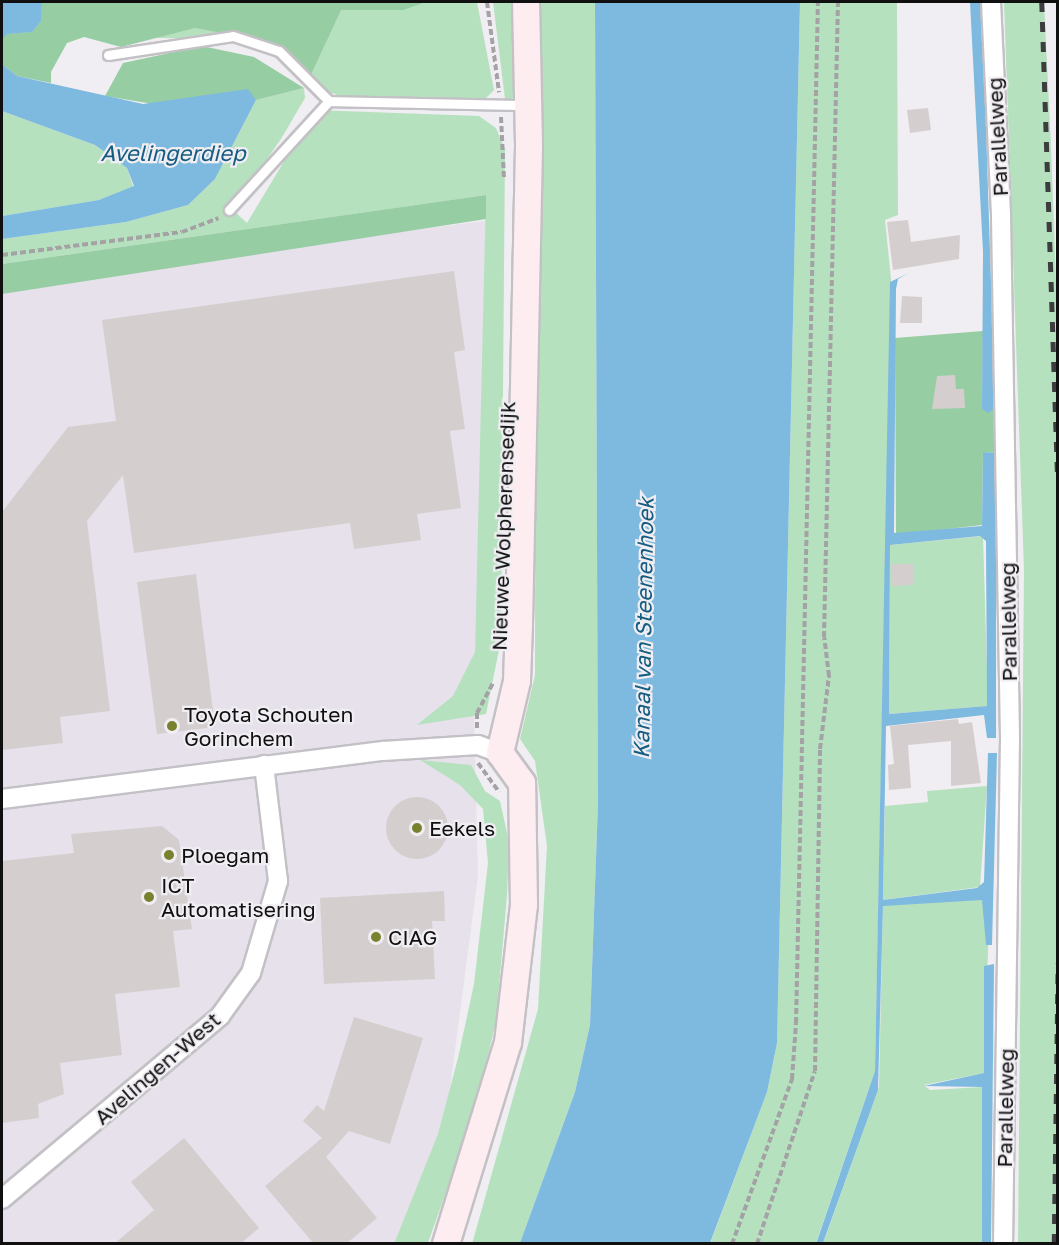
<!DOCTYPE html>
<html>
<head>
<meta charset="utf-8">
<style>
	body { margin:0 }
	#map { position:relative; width:1059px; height:1245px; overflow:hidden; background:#f0eef2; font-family:"Golos Text",sans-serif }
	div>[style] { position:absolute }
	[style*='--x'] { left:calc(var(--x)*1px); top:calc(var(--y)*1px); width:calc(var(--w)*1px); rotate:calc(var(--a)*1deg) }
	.built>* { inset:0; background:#e6e1eb }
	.green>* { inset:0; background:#b5e1bf }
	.forest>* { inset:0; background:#96cda3 }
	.water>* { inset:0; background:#7eb9df }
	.building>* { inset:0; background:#d4cfce }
	.round { border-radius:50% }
	.path>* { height:4px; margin-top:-2px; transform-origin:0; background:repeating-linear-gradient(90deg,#a4a2a5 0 6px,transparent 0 9px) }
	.roads { filter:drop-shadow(2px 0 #c3c1c5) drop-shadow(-2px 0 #c3c1c5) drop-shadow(0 2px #c3c1c5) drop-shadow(0 -2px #c3c1c5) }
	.lane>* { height:9px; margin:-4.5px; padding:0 4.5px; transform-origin:4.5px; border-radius:4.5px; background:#fff }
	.street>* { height:18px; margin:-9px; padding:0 9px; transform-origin:9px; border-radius:9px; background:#fff }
	.secondary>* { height:26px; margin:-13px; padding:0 13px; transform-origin:13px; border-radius:13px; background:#feedf0 }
	.rail>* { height:4.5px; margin-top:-2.25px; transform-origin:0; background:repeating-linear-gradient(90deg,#3d3c3e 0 10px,transparent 0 20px) }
	.dots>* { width:16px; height:16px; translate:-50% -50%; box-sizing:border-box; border:3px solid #f0eef2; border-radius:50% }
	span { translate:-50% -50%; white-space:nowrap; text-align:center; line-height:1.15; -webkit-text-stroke:4.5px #f0eef2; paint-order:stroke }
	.street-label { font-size:21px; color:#111011 }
	.poi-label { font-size:21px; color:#111011 }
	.left { translate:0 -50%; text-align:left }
	.water-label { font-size:22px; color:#145c81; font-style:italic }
	.frame { position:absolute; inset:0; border:3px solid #111011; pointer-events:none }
</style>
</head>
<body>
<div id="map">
	<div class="built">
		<i style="clip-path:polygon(491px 220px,474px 714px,478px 876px,442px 1149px,411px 1243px,2px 1243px,2px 284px)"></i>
	</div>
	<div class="green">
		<i style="clip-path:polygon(2px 2px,477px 2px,494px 90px,484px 100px,346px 98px,323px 90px,310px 77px,326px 42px,2px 34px)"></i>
		<i style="clip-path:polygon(493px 2px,518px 2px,517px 94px,512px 99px,505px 99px)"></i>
		<i style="clip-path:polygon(536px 2px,595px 2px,598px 803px,590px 1025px,575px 1092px,520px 1243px,472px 1244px,538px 1009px,547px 846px,535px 761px,520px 739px,535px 675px)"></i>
		<i style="clip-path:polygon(800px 2px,897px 2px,898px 215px,885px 220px,891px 279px,875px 1071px,816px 1243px,710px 1244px,767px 1092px,777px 1043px)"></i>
		<i style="clip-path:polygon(1004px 2px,1044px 2px,1051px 146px,1058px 336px,1057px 1244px,1018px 1243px,1024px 570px)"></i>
		<i style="clip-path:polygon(304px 88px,305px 98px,281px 139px,232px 209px,247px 223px,315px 110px,479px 116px,496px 128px,505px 149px,501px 640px,486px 714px,417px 725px,453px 696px,475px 652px,486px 195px,2px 264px,2px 239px,126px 222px,188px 205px,215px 179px,256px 100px)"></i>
		<i style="clip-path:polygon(2px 111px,95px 145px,127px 168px,134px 189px,99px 200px,2px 216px)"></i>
		<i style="clip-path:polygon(983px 536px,988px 706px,889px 714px,890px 545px)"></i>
		<i style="clip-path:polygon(420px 760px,471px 765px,485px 791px,500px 801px,509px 842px,507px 895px,496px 1022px,475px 1109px,428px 1243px,394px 1244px,438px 1134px,458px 1058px,474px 984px,488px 863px,483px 809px,460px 785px)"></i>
		<i style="clip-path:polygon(987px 786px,980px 887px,883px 900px,885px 806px,928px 802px,927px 791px)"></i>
		<i style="clip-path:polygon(990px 892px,984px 1073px,924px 1085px,930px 1090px,982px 1087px,982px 1243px,823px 1244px,879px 1087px,883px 903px)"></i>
	</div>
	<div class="forest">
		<i style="clip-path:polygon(42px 2px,426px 2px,403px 10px,341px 10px,310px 77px,250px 38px,195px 28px,121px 47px,84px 37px,67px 43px,51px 72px,51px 83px,17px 76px,2px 64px,2px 40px,6px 34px,32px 32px,41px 21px)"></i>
		<i style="clip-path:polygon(202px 46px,254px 57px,304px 88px,256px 100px,228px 94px,159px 105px,105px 96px,123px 63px)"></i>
		<i style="clip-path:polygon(486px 195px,486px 219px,2px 294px,2px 264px)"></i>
		<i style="clip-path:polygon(983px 331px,982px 408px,995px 408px,996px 453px,983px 452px,982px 525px,896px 535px,895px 338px)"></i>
	</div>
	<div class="water">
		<i style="clip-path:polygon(2px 2px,42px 2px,41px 21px,32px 32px,7px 34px,2px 40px)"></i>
		<i style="clip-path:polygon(595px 2px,800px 2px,777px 1043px,767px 1092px,710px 1243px,520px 1243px,575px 1092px,590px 1025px,598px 803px)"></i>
		<i style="clip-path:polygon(970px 2px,982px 2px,995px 408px,988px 413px,982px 409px,983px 252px)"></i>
		<i style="clip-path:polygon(2px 64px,17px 76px,143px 104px,248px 89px,256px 100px,215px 179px,188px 205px,126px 222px,2px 239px,2px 216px,99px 200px,134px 186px,127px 168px,95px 145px,2px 111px)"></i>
		<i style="clip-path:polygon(evenodd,909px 273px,898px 279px,896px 289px,894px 533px,982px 526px,983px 452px,996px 453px,996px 738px,987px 738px,984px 715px,886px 726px,883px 900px,977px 888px,984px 882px,988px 753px,997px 753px,992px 945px,986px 945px,982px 900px,883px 906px,878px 1090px,823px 1243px,816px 1244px,875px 1071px,890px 282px,909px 273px,980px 536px,986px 541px,987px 706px,889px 714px,890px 545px,980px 536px)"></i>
		<i style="clip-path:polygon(994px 964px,991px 1243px,982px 1244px,982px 1087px,924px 1086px,984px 1073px,984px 966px)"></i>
	</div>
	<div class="building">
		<i style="clip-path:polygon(928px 108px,931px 130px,910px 133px,907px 110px)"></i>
		<i style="clip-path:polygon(908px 220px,911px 242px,960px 235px,959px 259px,893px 270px,887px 222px)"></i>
		<i style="clip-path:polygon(454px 271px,465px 350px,454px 352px,465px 429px,450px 431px,461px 508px,417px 514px,421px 540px,354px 549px,350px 523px,134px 553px,123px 475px,87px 521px,110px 711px,60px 717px,63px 743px,2px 750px,2px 512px,68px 427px,116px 421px,102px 320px)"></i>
		<i style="clip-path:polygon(902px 296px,922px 297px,922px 323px,900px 323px)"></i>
		<i style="clip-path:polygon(955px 375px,956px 389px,964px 389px,965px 408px,932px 409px,937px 376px)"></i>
		<i style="clip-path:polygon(892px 564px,913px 564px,913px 585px,892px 586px)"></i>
		<i style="clip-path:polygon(196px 574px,215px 727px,157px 734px,137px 582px)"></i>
		<i style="clip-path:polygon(958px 719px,959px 724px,972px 722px,981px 783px,951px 786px,951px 741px,908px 745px,911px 788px,889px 790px,888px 765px,894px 764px,890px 726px)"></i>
		<i class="round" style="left:386px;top:797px;width:62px;height:62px"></i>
		<i style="clip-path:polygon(162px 826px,179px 840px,192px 929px,173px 931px,180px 987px,115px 994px,122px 1055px,60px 1063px,64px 1094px,38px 1104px,39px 1118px,2px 1123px,2px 861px,74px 853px,71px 834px)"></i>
		<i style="clip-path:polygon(444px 891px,445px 921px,432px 921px,435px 979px,324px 984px,320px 898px)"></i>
		<i style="clip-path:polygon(354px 1017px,423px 1038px,390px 1144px,349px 1131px,326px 1157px,377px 1218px,346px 1244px,314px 1244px,265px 1186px,322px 1138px,303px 1121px,317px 1105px,324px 1111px)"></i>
		<i style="clip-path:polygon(184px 1138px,259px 1228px,240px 1244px,114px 1244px,154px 1210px,131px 1182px)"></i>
	</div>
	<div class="path">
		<i style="--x:487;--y:2;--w:91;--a:82.4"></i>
		<i style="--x:501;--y:117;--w:61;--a:87.2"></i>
		<i style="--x:2;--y:255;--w:181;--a:-7.3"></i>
		<i style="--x:182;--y:232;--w:39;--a:-21"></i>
		<i style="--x:477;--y:728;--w:15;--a:-90"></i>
		<i style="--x:477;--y:713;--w:34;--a:-62"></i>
		<i style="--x:478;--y:763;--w:36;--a:54"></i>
		<i style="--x:732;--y:1244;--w:176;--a:-70"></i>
		<i style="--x:792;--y:1079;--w:56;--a:-85.9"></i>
		<i style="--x:796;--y:1023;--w:1021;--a:-88.77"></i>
		<i style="--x:757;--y:1244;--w:182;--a:-71.5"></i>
		<i style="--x:815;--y:1071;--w:322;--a:-89.1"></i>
		<i style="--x:820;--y:749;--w:74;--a:-83"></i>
		<i style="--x:829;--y:676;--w:39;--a:-97"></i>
		<i style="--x:824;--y:637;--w:635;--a:-88.74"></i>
	</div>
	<div class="roads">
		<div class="lane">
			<i style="--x:108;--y:55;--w:126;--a:-8.6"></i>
			<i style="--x:233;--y:36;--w:48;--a:18.1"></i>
			<i style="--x:279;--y:51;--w:71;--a:45"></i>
			<i style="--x:329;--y:101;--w:197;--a:1.2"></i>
			<i style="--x:229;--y:210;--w:148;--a:-47.5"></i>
		</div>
		<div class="street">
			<i style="--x:991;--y:2;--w:215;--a:87.3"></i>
			<i style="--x:1001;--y:217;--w:521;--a:89.01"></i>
			<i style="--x:1010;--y:738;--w:506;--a:90.79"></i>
			<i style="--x:2;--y:799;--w:384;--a:-7.2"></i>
			<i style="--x:383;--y:751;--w:95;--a:-3.6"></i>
			<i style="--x:478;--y:745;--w:23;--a:20"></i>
			<i style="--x:2;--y:1199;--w:285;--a:-40"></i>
			<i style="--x:220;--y:1016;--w:53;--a:-54.2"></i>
			<i style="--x:251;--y:973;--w:96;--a:-73.6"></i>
			<i style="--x:278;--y:881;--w:117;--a:-96.9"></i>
		</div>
		<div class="secondary">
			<i style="--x:446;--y:1244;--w:210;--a:-72.9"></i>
			<i style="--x:508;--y:1043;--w:139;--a:-83.4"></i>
			<i style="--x:524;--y:905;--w:122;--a:-90.9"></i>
			<i style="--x:522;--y:783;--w:37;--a:-126"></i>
			<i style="--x:500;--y:753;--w:74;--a:-76.7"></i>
			<i style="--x:517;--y:681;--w:57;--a:-88"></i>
			<i style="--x:519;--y:624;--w:480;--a:-88.8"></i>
			<i style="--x:529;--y:144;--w:142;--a:-91.2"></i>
		</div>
	</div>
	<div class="rail">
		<i style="--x:1042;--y:2;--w:477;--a:88.1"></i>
		<i style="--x:1054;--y:1244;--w:281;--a:-89.2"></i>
	</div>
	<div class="dots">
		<i style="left:172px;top:726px;background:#78822e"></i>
		<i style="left:417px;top:828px;background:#78822e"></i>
		<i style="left:169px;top:855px;background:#78822e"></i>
		<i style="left:149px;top:897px;background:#78822e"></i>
		<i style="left:376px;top:937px;background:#78822e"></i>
	</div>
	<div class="street-label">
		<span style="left:997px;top:137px;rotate:-93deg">Parallelweg</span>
		<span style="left:503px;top:526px;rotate:-88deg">Nieuwe Wolpherensedijk</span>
		<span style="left:1008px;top:622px;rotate:-91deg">Parallelweg</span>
		<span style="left:157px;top:1068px;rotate:-41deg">Avelingen-West</span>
		<span style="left:1005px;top:1108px;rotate:-89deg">Parallelweg</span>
	</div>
	<div class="poi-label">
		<span class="left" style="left:184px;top:726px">Toyota Schouten<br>Gorinchem</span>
		<span class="left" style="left:429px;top:828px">Eekels</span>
		<span class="left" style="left:181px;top:855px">Ploegam</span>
		<span class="left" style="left:161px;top:897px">ICT<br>Automatisering</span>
		<span class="left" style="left:388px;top:937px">CIAG</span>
	</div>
	<div class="water-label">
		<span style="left:173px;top:153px">Avelingerdiep</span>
		<span style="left:643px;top:628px;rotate:-89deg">Kanaal van Steenenhoek</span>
	</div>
	<div class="frame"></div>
</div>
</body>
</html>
